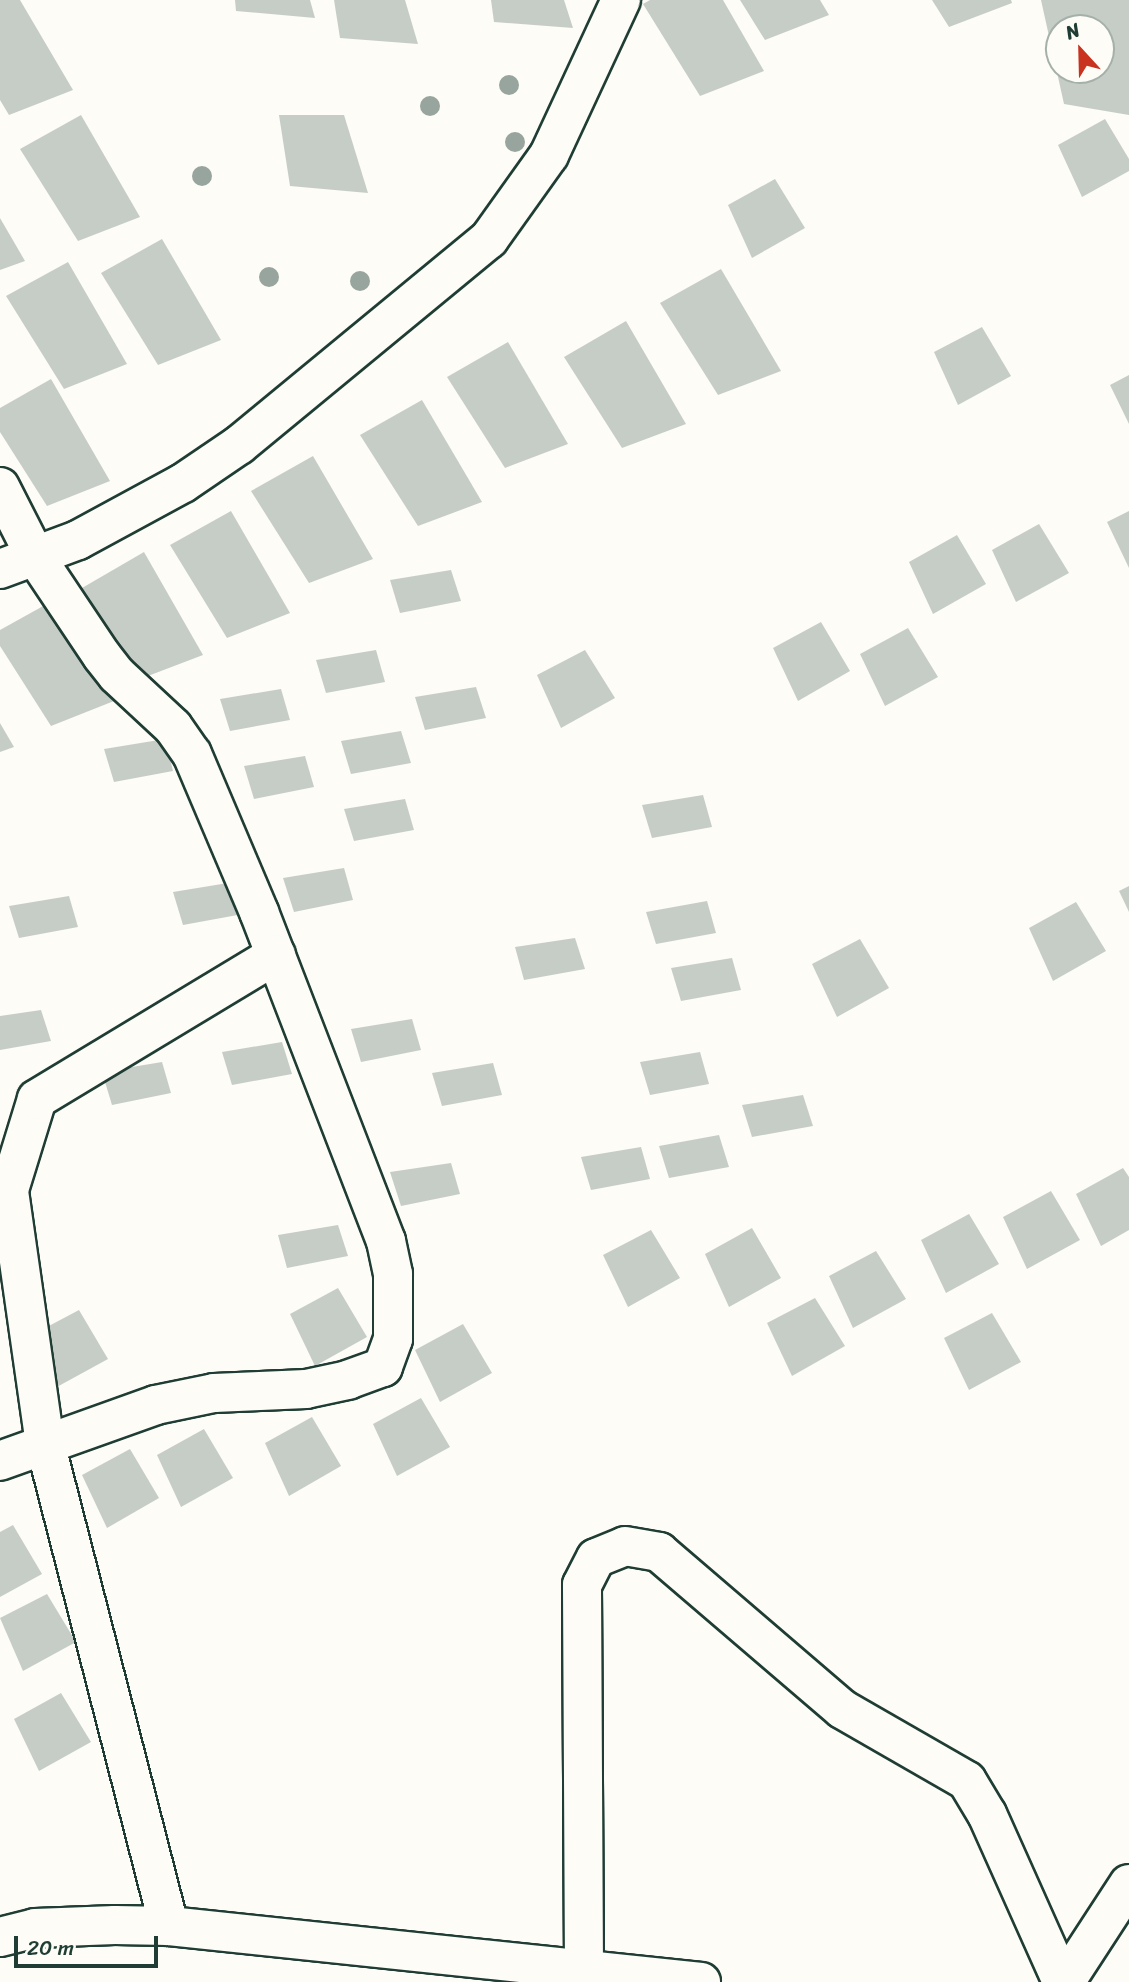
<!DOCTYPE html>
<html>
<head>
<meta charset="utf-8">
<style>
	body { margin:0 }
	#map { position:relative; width:1129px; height:1982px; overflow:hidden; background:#fdfcf7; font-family:Sriracha,sans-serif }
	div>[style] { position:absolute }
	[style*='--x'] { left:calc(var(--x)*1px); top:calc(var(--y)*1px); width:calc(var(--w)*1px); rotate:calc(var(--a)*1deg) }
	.building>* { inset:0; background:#c6cdc7 }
	.roads { filter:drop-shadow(2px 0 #1f3d34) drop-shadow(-2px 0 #1f3d34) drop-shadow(0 2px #1f3d34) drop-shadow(0 -2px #1f3d34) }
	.minor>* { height:38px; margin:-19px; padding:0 19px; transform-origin:19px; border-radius:19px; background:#fdfcf7 }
	.trees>* { width:20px; height:20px; margin:-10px; border-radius:50%; background:#98a59e }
	span { translate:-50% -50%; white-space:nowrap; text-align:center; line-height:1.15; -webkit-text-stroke:5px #fdfcf7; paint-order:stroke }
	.north { position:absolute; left:1045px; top:14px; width:70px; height:70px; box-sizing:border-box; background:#fdfcf7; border:2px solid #a4b0a9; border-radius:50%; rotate:338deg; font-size:19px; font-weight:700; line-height:28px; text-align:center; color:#1f3d34 }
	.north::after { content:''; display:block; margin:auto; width:24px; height:32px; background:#c8321e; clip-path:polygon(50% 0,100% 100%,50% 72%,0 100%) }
	.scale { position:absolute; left:14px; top:1936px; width:144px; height:32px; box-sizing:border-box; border:4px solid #1f3d34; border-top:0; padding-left:9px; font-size:21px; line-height:24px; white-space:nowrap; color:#1f3d34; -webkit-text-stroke:5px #fdfcf7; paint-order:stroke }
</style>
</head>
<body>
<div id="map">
	<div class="building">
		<i style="clip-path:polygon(0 0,20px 0,73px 90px,9px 115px,0 100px)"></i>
		<i style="clip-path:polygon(235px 0,310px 0,315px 18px,236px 11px)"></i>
		<i style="clip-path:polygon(334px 0,405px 0,418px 44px,340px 38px)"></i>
		<i style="clip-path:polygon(491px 0,564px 0,573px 28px,494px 22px)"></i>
		<i style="clip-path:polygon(650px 0,723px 0,764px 71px,700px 96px,643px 4px)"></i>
		<i style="clip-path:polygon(740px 0,820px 0,829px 15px,765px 40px)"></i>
		<i style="clip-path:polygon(932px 0,1011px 0,1012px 3px,949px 27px)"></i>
		<i style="clip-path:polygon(evenodd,1041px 0,1129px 0,1129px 115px,1064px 104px,1041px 0,1059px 28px,1101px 28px,1101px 70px,1059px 70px,1059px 28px)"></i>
		<i style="clip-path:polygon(81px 115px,140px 217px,78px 241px,20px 149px)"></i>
		<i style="clip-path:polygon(279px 115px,344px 115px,368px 193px,290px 186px)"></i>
		<i style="clip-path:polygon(1105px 119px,1129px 159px,1129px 171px,1082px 197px,1058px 145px)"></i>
		<i style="clip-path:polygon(775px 179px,805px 228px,752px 258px,728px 205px)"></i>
		<i style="clip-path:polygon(0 218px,25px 261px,0 270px)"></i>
		<i style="clip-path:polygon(162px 239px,221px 340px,158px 365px,101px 273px)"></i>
		<i style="clip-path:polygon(68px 262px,127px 364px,64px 389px,6px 296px)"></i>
		<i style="clip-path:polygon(721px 269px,781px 371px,718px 395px,660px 303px)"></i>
		<i style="clip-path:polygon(626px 321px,686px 424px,622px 448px,564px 357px)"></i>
		<i style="clip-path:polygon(982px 327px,1011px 376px,958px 405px,934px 352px)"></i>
		<i style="clip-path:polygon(508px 342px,568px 444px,505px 468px,447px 377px)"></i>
		<i style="clip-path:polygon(1129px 375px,1129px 424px,1110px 385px)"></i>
		<i style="clip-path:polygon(51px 379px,110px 481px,47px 506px,0 432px,0 408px)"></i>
		<i style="clip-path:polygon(422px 400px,482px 502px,418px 526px,360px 435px)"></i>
		<i style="clip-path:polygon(313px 456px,373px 559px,309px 583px,251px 491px)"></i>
		<i style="clip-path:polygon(231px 511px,290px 613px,227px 638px,170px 545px)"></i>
		<i style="clip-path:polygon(1129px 511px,1129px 568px,1107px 522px)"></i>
		<i style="clip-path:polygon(1039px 524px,1069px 573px,1016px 602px,992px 550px)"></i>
		<i style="clip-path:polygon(957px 535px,986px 584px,933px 614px,909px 562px)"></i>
		<i style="clip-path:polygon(144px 552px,203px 655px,140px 679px,82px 588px)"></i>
		<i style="clip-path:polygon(451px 570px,461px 601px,400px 613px,390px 580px)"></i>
		<i style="clip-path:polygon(54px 600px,114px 701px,51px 726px,0 646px,0 630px)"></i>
		<i style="clip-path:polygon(821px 622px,850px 671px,798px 701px,773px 648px)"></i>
		<i style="clip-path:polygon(908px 628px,938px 677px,885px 706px,860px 654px)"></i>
		<i style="clip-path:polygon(376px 650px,385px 682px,326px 693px,316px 660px)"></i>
		<i style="clip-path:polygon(585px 650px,615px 698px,561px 728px,537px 675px)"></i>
		<i style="clip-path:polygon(476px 687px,486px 718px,425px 730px,415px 697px)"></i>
		<i style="clip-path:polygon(281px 689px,290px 720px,230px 731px,220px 699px)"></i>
		<i style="clip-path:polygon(0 723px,14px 747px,0 752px)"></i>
		<i style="clip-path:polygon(401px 731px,411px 763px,351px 774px,341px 741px)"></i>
		<i style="clip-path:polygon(165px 739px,173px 771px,114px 782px,104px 749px)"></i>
		<i style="clip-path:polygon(305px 756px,314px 787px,254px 799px,244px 766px)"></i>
		<i style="clip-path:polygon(703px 795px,712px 827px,652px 838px,642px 805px)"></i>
		<i style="clip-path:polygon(405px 799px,414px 830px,354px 841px,344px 809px)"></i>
		<i style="clip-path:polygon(344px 868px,353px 900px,294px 912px,283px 878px)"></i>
		<i style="clip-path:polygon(234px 882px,243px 914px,183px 925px,173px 892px)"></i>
		<i style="clip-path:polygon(1129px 886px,1129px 912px,1119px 891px)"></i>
		<i style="clip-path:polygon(69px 896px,78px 927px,19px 938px,9px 906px)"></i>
		<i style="clip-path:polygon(707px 901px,716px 933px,656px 944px,646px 912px)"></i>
		<i style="clip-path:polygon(1076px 902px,1106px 951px,1053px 981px,1029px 928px)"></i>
		<i style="clip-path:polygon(575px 938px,585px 969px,524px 980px,515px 947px)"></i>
		<i style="clip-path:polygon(860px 939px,889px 988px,837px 1017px,812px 964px)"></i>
		<i style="clip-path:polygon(732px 958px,741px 990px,681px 1001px,671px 968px)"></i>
		<i style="clip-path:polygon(41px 1010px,51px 1041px,0 1050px,0 1016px)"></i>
		<i style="clip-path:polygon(412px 1019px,421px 1050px,361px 1062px,351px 1029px)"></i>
		<i style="clip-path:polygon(282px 1042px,292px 1074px,232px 1085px,222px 1052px)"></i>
		<i style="clip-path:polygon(700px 1052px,709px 1084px,650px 1095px,640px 1062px)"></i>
		<i style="clip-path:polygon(162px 1062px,171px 1093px,112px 1105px,102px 1072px)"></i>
		<i style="clip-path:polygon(493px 1063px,502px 1095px,442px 1106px,432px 1073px)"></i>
		<i style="clip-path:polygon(803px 1095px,813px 1126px,752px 1137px,742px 1105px)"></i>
		<i style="clip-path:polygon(719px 1135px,729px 1167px,669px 1178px,659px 1146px)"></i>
		<i style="clip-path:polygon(641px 1147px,650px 1179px,591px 1190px,581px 1157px)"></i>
		<i style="clip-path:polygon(451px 1163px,460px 1194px,401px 1206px,390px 1172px)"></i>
		<i style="clip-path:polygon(1123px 1168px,1129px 1177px,1129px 1230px,1101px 1246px,1076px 1194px)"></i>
		<i style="clip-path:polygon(1051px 1191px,1080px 1240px,1027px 1269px,1003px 1217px)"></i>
		<i style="clip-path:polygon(969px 1214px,999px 1264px,946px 1293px,921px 1240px)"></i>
		<i style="clip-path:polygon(338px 1225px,348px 1256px,287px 1268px,278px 1235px)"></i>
		<i style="clip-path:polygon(752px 1228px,781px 1278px,729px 1307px,705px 1254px)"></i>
		<i style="clip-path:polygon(651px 1230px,680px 1278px,628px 1307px,603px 1255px)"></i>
		<i style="clip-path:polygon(876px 1251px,906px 1299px,853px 1328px,829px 1276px)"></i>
		<i style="clip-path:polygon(338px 1288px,367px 1337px,315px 1366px,290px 1314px)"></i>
		<i style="clip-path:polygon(815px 1298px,845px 1346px,792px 1376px,767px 1323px)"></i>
		<i style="clip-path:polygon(79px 1310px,108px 1359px,55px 1388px,30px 1336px)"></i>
		<i style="clip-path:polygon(992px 1313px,1021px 1362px,969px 1390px,944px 1338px)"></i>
		<i style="clip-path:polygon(463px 1324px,492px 1373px,440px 1402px,415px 1350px)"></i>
		<i style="clip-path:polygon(421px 1398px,450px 1447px,397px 1476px,373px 1424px)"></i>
		<i style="clip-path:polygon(312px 1417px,341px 1466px,289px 1496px,265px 1443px)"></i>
		<i style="clip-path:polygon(204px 1429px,233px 1478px,181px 1507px,157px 1455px)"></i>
		<i style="clip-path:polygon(130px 1449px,159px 1498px,107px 1528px,82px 1475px)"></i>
		<i style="clip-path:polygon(13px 1525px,42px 1574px,0 1597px,0 1532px)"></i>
		<i style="clip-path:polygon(47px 1594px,76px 1642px,23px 1671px,0 1618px)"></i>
		<i style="clip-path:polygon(61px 1693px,91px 1742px,39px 1771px,14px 1719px)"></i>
	</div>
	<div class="roads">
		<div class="minor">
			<i style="--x:0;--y:487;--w:77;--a:63.1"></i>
			<i style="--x:35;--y:556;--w:120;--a:56.2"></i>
			<i style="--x:102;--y:656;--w:24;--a:52"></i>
			<i style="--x:117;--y:675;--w:76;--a:42.9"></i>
			<i style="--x:173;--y:727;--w:33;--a:55"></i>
			<i style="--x:192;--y:754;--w:172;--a:67"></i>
			<i style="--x:259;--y:912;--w:353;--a:68.9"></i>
			<i style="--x:386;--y:1241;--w:34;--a:78"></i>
			<i style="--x:393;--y:1274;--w:65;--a:90"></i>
			<i style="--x:393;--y:1339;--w:30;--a:110"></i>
			<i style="--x:383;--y:1367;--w:37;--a:160"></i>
			<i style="--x:348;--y:1380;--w:43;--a:167.9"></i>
			<i style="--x:306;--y:1389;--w:92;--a:177.5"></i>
			<i style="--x:214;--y:1393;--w:59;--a:168.3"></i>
			<i style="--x:156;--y:1405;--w:166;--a:160.3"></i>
			<i style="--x:0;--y:569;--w:83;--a:-20.4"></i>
			<i style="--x:78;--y:540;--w:119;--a:-28.5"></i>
			<i style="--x:183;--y:483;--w:68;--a:-34.2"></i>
			<i style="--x:239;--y:445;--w:324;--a:-39.5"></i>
			<i style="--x:489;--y:239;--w:103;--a:-54.5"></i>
			<i style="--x:549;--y:155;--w:171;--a:-65.1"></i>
			<i style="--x:169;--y:1926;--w:498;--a:-104.4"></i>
			<i style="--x:45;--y:1444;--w:257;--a:-98.1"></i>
			<i style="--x:9;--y:1190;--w:95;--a:-72.9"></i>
			<i style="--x:37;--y:1099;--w:279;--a:-31.1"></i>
			<i style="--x:0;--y:1937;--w:36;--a:-14"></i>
			<i style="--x:35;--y:1928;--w:80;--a:-2.1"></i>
			<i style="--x:115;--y:1925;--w:54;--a:1.1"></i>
			<i style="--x:169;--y:1926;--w:535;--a:6.01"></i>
			<i style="--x:584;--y:1970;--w:385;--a:-90.3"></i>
			<i style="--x:582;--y:1585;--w:30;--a:-63"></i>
			<i style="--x:596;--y:1558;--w:31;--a:-22"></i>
			<i style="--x:625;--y:1546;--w:35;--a:10"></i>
			<i style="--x:659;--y:1552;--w:241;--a:40.6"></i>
			<i style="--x:842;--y:1709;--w:144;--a:29.9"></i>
			<i style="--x:967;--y:1781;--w:39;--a:59"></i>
			<i style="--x:987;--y:1814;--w:184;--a:65.9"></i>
			<i style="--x:1065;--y:1982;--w:117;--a:-56.9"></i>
		</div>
	</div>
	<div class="trees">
		<i style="left:509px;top:85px"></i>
		<i style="left:430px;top:106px"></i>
		<i style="left:515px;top:142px"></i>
		<i style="left:202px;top:176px"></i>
		<i style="left:269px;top:277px"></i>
		<i style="left:360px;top:281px"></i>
	</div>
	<div class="north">N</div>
	<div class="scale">20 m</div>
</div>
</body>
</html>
